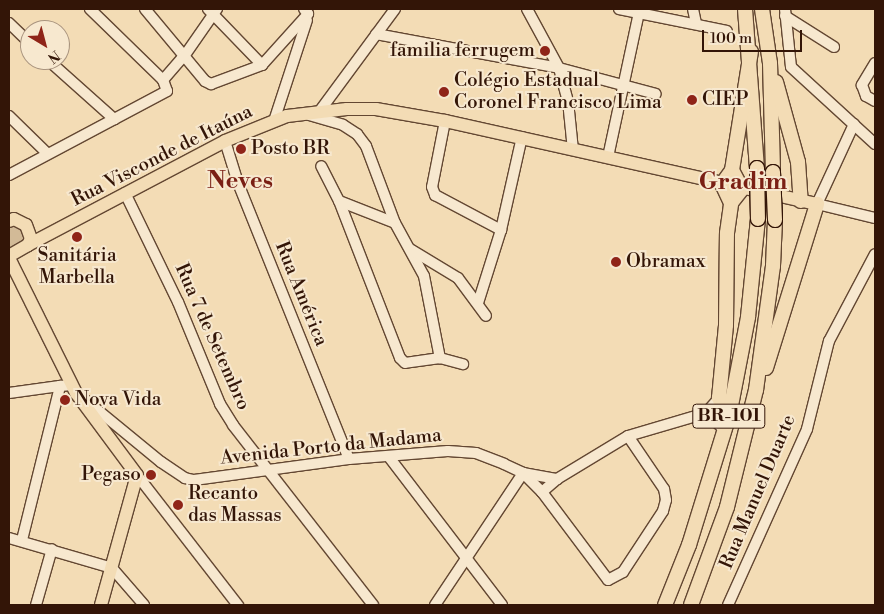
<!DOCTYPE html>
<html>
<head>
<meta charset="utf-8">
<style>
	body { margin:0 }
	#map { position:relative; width:884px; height:614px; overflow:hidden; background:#f3dcb5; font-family:"Libre Bodoni",serif }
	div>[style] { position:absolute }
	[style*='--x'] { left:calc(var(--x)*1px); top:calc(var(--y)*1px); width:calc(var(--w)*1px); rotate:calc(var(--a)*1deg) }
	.green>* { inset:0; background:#d2ba97 }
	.roads { filter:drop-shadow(1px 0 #634732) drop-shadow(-1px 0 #634732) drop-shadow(0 1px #634732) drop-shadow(0 -1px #634732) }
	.minor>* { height:10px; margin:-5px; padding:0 5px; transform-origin:5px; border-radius:5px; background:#f7e8cf }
	.major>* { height:12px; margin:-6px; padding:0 6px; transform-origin:6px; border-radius:6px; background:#f3dcb5 }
	.highway>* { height:14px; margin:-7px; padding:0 7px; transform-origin:7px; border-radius:7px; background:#f3dcb5 }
	.bridges { filter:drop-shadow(1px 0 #331507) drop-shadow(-1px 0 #331507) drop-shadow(0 1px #331507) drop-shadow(0 -1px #331507) }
	.highway-bridge>* { height:14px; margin:-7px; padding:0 7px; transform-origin:7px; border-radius:7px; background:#f3dcb5 }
	.dots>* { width:14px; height:14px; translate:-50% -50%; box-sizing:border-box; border:2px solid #f7e8cf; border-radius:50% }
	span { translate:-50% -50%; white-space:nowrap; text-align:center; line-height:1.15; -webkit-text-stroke:4px #f7e8cf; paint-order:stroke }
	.shield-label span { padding:1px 4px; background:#f7e8cf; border:1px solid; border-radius:4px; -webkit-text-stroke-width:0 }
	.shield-label { font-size:18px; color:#331507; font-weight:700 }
	.poi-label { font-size:19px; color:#331507 }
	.right { translate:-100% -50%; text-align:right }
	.left { translate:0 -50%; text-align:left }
	.street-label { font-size:19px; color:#331507 }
	.district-label { font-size:24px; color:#7a1f14; font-weight:700 }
	.frame { position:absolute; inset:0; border:10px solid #331507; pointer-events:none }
	.north { position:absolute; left:20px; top:20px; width:50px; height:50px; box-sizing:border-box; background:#f7e8cf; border:1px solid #a9947f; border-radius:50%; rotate:143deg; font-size:14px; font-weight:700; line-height:20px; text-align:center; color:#331507 }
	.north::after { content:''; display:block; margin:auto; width:18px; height:22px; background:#8f2418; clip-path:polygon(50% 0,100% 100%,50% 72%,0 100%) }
	.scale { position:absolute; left:702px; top:30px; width:100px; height:22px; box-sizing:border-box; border:2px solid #331507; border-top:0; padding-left:6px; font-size:15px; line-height:18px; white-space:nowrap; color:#331507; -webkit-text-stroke:4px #f7e8cf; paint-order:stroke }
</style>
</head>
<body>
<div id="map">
	<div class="green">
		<i style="clip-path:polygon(9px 224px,20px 228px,24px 242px,9px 251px)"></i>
	</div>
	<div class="roads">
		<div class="minor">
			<i style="--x:145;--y:9;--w:94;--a:50.2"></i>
			<i style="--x:205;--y:81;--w:7;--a:27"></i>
			<i style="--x:211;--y:84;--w:54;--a:-20.4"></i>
			<i style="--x:262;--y:65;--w:69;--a:-48"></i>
			<i style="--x:308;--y:14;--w:6;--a:-129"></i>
			<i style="--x:208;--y:9;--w:78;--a:46"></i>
			<i style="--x:527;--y:9;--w:67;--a:61.5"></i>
			<i style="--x:559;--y:68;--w:34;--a:75"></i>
			<i style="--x:568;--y:101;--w:49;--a:84.2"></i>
			<i style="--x:619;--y:9;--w:110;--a:11.5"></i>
			<i style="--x:693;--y:9;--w:14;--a:78"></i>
			<i style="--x:785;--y:9;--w:58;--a:84.1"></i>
			<i style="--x:791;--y:67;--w:114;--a:42.5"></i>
			<i style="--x:785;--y:16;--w:58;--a:32.3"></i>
			<i style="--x:9;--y:23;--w:29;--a:44"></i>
			<i style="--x:376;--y:34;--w:186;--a:10.5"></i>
			<i style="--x:559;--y:68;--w:100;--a:15"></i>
			<i style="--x:48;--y:60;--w:89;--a:41.8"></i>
			<i style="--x:875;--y:63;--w:26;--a:121"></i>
			<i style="--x:862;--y:85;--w:12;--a:70"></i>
			<i style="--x:866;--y:96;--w:10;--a:29"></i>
			<i style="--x:163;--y:80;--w:33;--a:-49"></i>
			<i style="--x:185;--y:55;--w:56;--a:-55.2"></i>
			<i style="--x:319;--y:112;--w:128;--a:-53.6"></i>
			<i style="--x:309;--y:115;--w:35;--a:16"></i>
			<i style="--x:343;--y:125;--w:17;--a:33"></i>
			<i style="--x:357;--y:134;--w:15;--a:53"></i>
			<i style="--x:366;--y:146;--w:82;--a:69.4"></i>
			<i style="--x:395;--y:223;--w:60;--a:61.3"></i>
			<i style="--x:424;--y:276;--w:84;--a:79"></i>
			<i style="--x:440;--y:358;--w:35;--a:172"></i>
			<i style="--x:405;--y:363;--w:7;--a:-135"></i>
			<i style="--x:400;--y:358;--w:168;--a:-111.2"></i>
			<i style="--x:339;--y:201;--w:39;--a:-117"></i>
			<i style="--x:9;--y:116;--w:54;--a:44.3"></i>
			<i style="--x:274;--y:121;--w:106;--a:-71.9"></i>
			<i style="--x:445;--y:121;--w:67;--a:101.1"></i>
			<i style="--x:432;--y:187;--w:9;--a:69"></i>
			<i style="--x:435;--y:195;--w:75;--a:27.9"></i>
			<i style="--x:854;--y:124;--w:88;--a:114.8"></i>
			<i style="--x:817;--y:204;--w:60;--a:13.6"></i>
			<i style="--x:225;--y:141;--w:44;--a:72.8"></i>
			<i style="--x:238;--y:183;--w:297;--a:68.1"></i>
			<i style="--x:608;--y:157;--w:147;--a:-77.9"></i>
			<i style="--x:9;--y:175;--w:179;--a:-28"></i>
			<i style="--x:167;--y:91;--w:12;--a:-110"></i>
			<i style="--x:163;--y:80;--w:102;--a:-135.8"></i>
			<i style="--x:125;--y:193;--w:121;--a:64.1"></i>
			<i style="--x:178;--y:302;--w:110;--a:67.6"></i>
			<i style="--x:220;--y:404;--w:25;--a:58"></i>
			<i style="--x:233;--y:425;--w:228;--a:52.1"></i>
			<i style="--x:339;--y:201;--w:60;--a:21.4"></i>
			<i style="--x:410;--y:249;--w:56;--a:31.1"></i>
			<i style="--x:458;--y:278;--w:47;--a:53.6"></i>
			<i style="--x:478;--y:303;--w:77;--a:-72.5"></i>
			<i style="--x:501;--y:230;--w:95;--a:-77.3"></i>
			<i style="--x:440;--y:358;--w:24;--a:15"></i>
			<i style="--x:9;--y:393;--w:51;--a:-7.8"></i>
			<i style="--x:83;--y:398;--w:101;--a:39.4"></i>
			<i style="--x:161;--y:462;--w:29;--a:34"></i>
			<i style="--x:185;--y:478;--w:9;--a:13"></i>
			<i style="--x:194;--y:480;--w:156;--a:-7.7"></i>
			<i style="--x:349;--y:459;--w:99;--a:-4.6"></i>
			<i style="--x:448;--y:451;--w:28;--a:4"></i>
			<i style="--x:476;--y:453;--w:30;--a:21"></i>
			<i style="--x:504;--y:464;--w:21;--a:25"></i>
			<i style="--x:523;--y:473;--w:27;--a:45"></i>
			<i style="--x:542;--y:492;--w:20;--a:-41"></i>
			<i style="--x:557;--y:479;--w:83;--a:-31.2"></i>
			<i style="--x:628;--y:436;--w:81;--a:-16.4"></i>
			<i style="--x:706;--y:413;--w:20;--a:-49"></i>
			<i style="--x:706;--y:413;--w:25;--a:42"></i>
			<i style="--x:389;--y:457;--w:186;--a:52.6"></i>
			<i style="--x:137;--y:475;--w:165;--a:52.2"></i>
			<i style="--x:542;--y:492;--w:110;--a:53.1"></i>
			<i style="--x:608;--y:580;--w:17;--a:-28"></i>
			<i style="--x:623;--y:572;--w:73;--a:-56.7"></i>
			<i style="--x:663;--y:511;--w:11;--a:-75"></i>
			<i style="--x:666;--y:500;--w:11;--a:-100"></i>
			<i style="--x:664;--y:489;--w:64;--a:-124.2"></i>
			<i style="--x:9;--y:538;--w:107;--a:16.2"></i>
			<i style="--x:112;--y:568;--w:49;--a:49.1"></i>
			<i style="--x:22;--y:540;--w:159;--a:-76.1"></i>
			<i style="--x:60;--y:386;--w:12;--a:-5"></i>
			<i style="--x:36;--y:605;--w:58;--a:-74.1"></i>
			<i style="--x:435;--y:605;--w:159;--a:-56.3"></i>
			<i style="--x:523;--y:473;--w:35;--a:10"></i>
			<i style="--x:728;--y:605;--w:193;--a:-65.8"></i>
			<i style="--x:807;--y:429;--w:91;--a:-76"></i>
			<i style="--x:829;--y:341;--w:98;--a:-62.1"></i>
		</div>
		<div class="major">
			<i style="--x:9;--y:221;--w:5;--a:-22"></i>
			<i style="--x:14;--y:219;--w:13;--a:27"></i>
			<i style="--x:26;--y:225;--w:15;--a:70"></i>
			<i style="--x:31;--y:239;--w:7;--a:117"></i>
			<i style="--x:28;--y:245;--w:22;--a:150"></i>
			<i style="--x:28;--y:245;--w:223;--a:-27.8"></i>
			<i style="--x:225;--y:141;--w:67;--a:-22"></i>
			<i style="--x:287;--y:116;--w:60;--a:-6.7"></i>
			<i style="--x:347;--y:109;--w:29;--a:0"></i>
			<i style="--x:376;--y:109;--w:70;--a:9.9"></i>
			<i style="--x:445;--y:121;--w:381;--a:12.6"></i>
			<i style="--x:9;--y:258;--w:151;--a:63.6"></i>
			<i style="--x:76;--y:393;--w:102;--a:53.4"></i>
			<i style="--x:137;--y:475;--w:135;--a:105.5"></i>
		</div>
		<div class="highway">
			<i style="--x:745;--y:9;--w:159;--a:85.7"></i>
			<i style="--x:762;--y:9;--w:55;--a:81.6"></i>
			<i style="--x:770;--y:63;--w:109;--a:88.4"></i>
			<i style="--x:776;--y:82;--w:83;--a:74.6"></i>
			<i style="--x:798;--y:162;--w:39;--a:86"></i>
			<i style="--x:731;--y:203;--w:18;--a:-52"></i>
			<i style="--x:742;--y:189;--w:21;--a:-118"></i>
			<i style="--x:766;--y:368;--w:172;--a:-72.7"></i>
			<i style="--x:729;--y:416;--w:21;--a:-119"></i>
			<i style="--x:719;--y:398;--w:73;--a:-84.5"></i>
			<i style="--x:726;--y:325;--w:92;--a:-89.4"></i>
			<i style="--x:727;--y:233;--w:30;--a:-82"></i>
			<i style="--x:731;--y:203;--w:21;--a:-115"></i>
			<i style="--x:722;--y:184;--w:17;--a:-54"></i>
			<i style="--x:732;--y:170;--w:120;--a:-80.9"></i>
			<i style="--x:665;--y:605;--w:65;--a:-68.2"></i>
			<i style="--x:689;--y:545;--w:135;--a:-72.8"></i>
			<i style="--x:729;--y:416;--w:101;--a:-79.1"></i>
			<i style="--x:748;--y:317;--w:99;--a:-84.2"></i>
			<i style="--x:691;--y:605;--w:104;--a:-69.8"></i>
			<i style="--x:727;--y:507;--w:121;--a:-76.1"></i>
			<i style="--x:756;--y:390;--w:125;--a:-82.2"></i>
			<i style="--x:773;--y:266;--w:46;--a:-87.5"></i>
		</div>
	</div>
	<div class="bridges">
		<div class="highway-bridge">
			<i style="--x:757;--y:168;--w:51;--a:88.9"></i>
			<i style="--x:773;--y:172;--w:48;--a:87.6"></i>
		</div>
	</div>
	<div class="dots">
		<i style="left:545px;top:51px;background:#8f2418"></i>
		<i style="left:444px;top:92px;background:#8f2418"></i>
		<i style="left:692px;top:100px;background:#8f2418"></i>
		<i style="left:241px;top:149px;background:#8f2418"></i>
		<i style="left:77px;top:237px;background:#8f2418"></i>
		<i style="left:616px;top:262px;background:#8f2418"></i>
		<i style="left:65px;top:400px;background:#8f2418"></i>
		<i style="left:151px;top:475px;background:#8f2418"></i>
		<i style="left:178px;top:505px;background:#8f2418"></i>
	</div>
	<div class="shield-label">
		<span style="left:729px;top:416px">BR-101</span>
	</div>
	<div class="poi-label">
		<span class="right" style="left:535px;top:51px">familia ferrugem</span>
		<span class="left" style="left:454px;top:92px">Colégio Estadual<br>Coronel Francisco Lima</span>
		<span class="left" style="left:702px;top:100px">CIEP</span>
		<span class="left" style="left:251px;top:149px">Posto BR</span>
		<span style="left:77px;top:267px">Sanitária<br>Marbella</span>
		<span class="left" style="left:626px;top:262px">Obramax</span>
		<span class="left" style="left:75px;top:400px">Nova Vida</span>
		<span class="right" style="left:141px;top:475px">Pegaso</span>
		<span class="left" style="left:188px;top:505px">Recanto<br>das Massas</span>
	</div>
	<div class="street-label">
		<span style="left:162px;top:156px;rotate:-27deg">Rua Visconde de Itaúna</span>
		<span style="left:301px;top:294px;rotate:68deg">Rua América</span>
		<span style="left:212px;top:337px;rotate:66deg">Rua 7 de Setembro</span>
		<span style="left:331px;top:447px;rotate:-6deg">Avenida Porto da Madama</span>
		<span style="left:758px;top:492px;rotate:-67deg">Rua Manuel Duarte</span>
	</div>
	<div class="district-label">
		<span style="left:240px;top:182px">Neves</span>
		<span style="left:743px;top:183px">Gradim</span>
	</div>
	<div class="frame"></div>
	<div class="north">N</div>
	<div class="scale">100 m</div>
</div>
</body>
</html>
